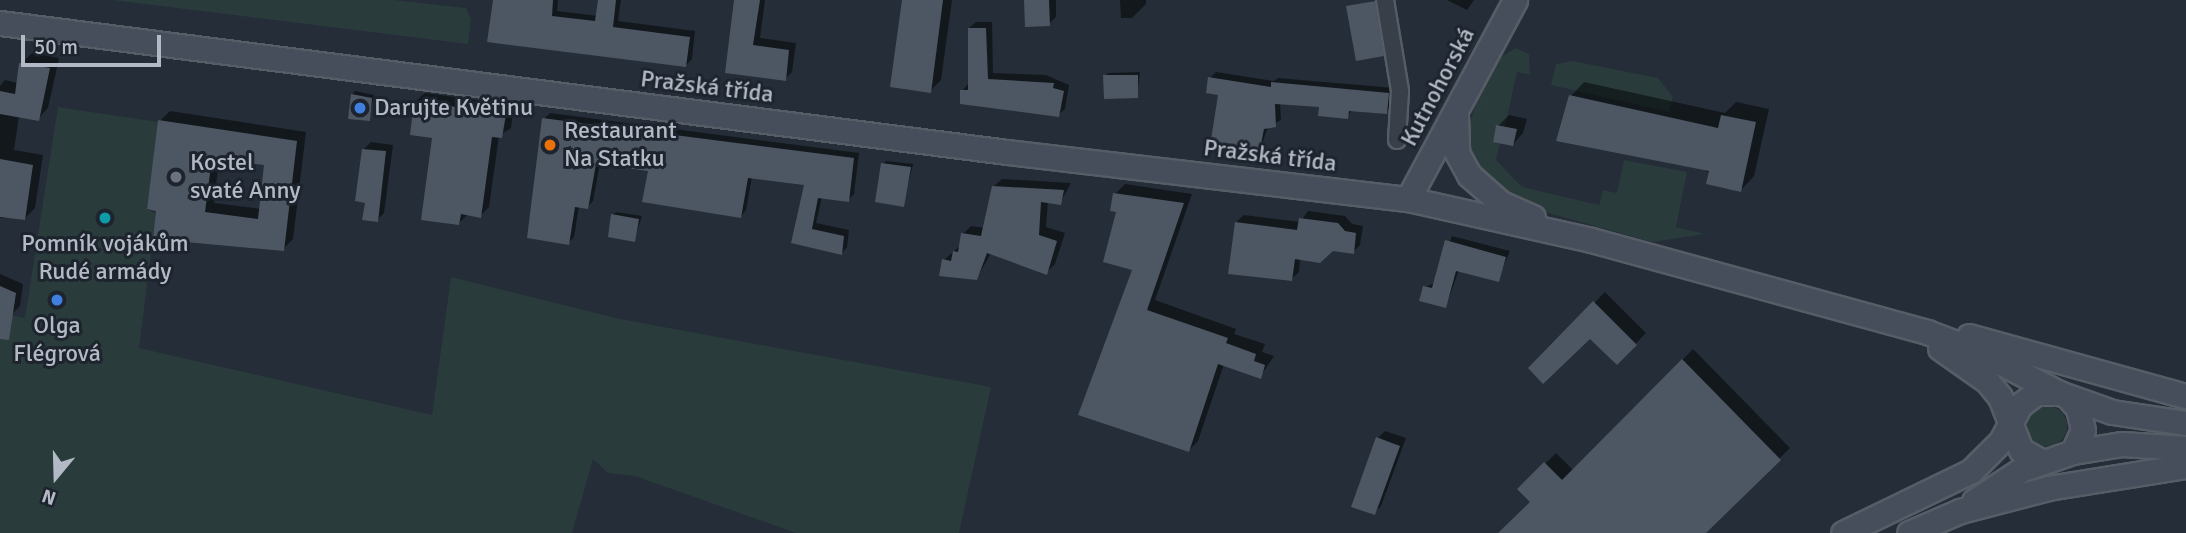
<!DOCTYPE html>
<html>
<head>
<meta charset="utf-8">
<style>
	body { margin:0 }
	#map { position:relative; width:2186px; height:533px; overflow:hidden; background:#242d38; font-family:Signika,sans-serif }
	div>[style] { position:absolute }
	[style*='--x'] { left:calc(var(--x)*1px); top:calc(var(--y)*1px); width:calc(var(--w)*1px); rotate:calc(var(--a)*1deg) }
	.green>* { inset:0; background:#293b3b }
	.round { border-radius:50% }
	.shadow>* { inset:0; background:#0007 }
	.building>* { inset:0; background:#4d5764 }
	.roads { filter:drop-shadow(2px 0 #565d67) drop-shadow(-2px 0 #565d67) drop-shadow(0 2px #565d67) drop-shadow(0 -2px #565d67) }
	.street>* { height:16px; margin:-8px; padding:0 8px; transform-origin:8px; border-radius:8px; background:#383f49 }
	.secondary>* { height:23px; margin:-11.5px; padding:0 11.5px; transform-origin:11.5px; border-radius:11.5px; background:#464e5b }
	.dots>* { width:19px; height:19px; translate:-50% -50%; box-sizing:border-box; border:4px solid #1d242e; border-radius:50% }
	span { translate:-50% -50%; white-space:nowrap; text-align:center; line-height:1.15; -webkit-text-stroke:6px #1d242e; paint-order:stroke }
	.street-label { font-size:24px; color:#b3bac5 }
	.poi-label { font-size:24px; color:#b3bac5 }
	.left { translate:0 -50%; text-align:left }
	.north { position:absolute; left:21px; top:442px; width:70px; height:70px; -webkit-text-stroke:5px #1d242e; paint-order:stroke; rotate:199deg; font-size:19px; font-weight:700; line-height:28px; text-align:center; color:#b3bac5 }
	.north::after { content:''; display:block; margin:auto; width:24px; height:32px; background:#b3bac5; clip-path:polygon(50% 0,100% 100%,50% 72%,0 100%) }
	.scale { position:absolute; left:21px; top:35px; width:140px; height:32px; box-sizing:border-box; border:4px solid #b3bac5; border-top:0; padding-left:9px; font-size:21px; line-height:24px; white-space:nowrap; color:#b3bac5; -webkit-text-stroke:5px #1d242e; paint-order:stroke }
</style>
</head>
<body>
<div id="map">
	<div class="green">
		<i style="clip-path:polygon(112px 0,395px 0,466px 8px,471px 19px,468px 44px)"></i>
		<i style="clip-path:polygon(1516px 48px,1529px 54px,1530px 75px,1517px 72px,1505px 127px,1496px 125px,1493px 141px,1500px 143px,1496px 160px,1522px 187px,1599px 205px,1603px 190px,1617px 193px,1624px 160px,1687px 172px,1676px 227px,1705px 234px,1652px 242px,1538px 210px,1487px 181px,1471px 159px,1467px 131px,1477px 100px,1501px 57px)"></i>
		<i style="clip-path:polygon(1573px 61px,1658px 78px,1673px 97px,1669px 112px,1551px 85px,1556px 64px)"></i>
		<i style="clip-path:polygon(58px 107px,158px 122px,147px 209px,156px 214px,139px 348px,432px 415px,451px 277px,620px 319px,991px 387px,959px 533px,796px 533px,635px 476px,608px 473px,593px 459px,572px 533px,0 533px,0 313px,25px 318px)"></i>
		<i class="round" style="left:2027px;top:406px;width:40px;height:40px"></i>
	</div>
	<div class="shadow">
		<i style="clip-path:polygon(494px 0,558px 0,557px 11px,598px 16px,600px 0,621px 0,618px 21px,695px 31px,692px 59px,685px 66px)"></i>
		<i style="clip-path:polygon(736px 0,765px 0,760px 38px,796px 43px,792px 72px,785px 79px,726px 71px)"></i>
		<i style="clip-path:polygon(904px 0,952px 0,941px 80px,930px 91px)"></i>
		<i style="clip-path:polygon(1025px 0,1056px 0,1056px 17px,1049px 24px)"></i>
		<i style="clip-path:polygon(1120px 0,1146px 0,1146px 4px,1132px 18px,1121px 18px)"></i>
		<i style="clip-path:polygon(1378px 0,1386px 52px,1383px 55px,1348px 7px)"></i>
		<i style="clip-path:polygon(1447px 0,1474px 0,1467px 10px)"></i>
		<i style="clip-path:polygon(976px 22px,992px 22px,993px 73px,1046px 75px,1069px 85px,1065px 109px,1058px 115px,962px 91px,968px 84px,969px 28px)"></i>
		<i style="clip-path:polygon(32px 53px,59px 58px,48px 108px,38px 119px,19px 116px,14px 150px,43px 155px,35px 208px,25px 218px,0 218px,0 86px,5px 80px,18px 83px,21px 64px)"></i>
		<i style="clip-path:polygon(1140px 72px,1137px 96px,1105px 76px,1108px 73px)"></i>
		<i style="clip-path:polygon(1216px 72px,1274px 81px,1278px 78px,1394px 88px,1392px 107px,1387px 112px,1353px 109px,1347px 117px,1321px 106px,1280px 102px,1281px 120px,1268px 127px,1259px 152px,1210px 78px)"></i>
		<i style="clip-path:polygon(1584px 82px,1725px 113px,1736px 102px,1769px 109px,1754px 176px,1741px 190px,1571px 96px)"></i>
		<i style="clip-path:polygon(355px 91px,374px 95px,369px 119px,352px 95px)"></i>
		<i style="clip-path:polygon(425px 93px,514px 105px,511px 128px,499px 136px,489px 207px,480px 216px,467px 215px,458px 224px,433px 137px,416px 101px)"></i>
		<i style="clip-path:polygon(evenodd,170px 111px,306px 132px,293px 239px,283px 249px,158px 209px,160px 121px,170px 111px,219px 158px,266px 164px,261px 209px,214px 203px,219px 158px)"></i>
		<i style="clip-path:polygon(550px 113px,859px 153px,854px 194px,848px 200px,822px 197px,816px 223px,849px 230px,847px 247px,842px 253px,793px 242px,806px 184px,752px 177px,746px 210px,741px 216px,650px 169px,600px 163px,593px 201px,587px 207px,579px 206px,574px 237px,568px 243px,544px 119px)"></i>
		<i style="clip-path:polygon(1509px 115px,1527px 119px,1523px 133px,1513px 144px,1498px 126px)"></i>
		<i style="clip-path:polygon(371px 142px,393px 145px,384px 213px,377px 220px,367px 201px,364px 149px)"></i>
		<i style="clip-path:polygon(886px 161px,913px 164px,903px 205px,883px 164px)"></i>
		<i style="clip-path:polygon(1002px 179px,1071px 183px,1060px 203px,1048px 201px,1046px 227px,1065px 233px,1055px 264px,1046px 273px,991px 253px,977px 278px,944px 260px,961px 245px,963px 234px,971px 226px,985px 228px,993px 187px)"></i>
		<i style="clip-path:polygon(1125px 184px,1192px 194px,1155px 300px,1236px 329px,1234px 334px,1265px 344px,1262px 352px,1274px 356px,1260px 377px,1224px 364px,1198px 441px,1189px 450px,1119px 211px,1115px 194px)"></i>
		<i style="clip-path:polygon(1308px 211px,1345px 216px,1352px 224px,1363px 226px,1360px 245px,1353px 252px,1332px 249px,1300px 258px,1299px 272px,1291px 279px,1236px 222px,1244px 215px,1300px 222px)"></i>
		<i style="clip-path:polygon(616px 212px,642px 216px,634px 240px,613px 215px)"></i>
		<i style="clip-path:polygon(1452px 236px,1510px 251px,1498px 280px,1459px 270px,1446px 306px,1425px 287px,1435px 283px)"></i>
		<i style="clip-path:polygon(0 274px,23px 284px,20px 306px,12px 314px,0 311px)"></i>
		<i style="clip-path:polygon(1605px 292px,1646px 333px,1617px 363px,1590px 336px,1530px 368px)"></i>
		<i style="clip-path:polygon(1693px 349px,1790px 448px,1704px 533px,1500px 533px,1532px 502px,1520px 489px,1556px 453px,1574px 471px)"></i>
		<i style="clip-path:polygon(1385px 431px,1406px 438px,1381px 506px,1374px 513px,1378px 438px)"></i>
	</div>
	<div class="building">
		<i style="clip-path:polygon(493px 0,553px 0,552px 16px,595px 21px,598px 0,616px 0,613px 27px,690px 37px,686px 67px,487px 42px)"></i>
		<i style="clip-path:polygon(734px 0,760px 0,753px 45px,789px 50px,786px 81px,725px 73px)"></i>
		<i style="clip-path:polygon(902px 0,943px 0,931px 93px,890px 87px)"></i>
		<i style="clip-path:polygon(1024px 0,1049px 0,1050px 26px,1025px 27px)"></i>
		<i style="clip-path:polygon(1375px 1px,1384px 56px,1356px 61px,1346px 6px)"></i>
		<i style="clip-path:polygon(968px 28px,986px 28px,988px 79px,1054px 83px,1053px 88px,1064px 91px,1059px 117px,960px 104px,960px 90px,968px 90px)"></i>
		<i style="clip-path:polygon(19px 63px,50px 68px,39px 121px,0 114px,0 91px,15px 94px)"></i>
		<i style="clip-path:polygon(1103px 75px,1138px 75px,1138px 98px,1104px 99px)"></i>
		<i style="clip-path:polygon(1208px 77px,1271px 87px,1271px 82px,1389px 93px,1387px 114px,1349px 111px,1348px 119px,1318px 116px,1319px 107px,1275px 104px,1276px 127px,1264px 129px,1259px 154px,1210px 146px,1218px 95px,1206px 93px)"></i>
		<i style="clip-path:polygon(351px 94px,372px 98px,370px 121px,348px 119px)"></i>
		<i style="clip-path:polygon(1569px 95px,1718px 128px,1721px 115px,1756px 122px,1741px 192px,1706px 184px,1709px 171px,1556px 141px)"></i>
		<i style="clip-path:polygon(414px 101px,506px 114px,502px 138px,492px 137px,481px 218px,461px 214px,459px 225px,421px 220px,432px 138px,410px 135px)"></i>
		<i style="clip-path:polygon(542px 118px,854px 158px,849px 202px,818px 198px,812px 229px,844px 236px,842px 255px,791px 243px,804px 185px,748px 178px,741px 218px,642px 202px,648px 171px,596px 164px,588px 209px,575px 207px,569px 245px,527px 238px)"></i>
		<i style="clip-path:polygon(evenodd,158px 120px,297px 141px,284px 251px,153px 239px,156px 211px,147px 209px,158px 120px,212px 158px,264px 165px,258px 219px,205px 212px,212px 158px)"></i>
		<i style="clip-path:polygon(1496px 125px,1517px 129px,1513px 146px,1493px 142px)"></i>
		<i style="clip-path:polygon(362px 149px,386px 151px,378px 222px,362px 220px,365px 203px,355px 201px)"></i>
		<i style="clip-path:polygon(0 159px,33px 165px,25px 220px,0 217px)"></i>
		<i style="clip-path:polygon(881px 163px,911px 167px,904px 207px,875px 202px)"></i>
		<i style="clip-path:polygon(992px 186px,1064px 190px,1061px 205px,1041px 202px,1039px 235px,1057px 241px,1047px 275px,987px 253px,977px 280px,939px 276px,942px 259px,951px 261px,953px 251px,958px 252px,961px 233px,981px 236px)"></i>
		<i style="clip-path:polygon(1113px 193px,1184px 203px,1147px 310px,1228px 338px,1226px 343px,1256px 354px,1254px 361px,1265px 365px,1261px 379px,1218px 364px,1189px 452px,1078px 415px,1132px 270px,1103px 262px,1116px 212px,1110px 211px)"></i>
		<i style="clip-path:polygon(611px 214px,639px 219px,635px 242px,608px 237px)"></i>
		<i style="clip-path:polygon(1299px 218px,1338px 223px,1345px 231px,1356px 233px,1354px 254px,1333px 251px,1320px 263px,1295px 259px,1292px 281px,1228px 274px,1235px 222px,1297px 230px)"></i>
		<i style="clip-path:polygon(1445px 240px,1506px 257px,1499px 282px,1456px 271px,1446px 308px,1419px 301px,1423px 286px,1432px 288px)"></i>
		<i style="clip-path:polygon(0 286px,16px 293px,9px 340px,0 339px)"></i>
		<i style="clip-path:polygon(1593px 301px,1637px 345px,1617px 365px,1590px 339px,1543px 384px,1528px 368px)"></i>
		<i style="clip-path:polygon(1682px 359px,1781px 460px,1706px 533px,1498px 533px,1530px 502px,1517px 489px,1544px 462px,1562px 480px)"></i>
		<i style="clip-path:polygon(1376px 437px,1400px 446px,1375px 515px,1351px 507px)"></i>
	</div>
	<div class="roads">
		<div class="street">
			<i style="--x:1385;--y:0;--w:92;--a:80.6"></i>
			<i style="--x:1400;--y:91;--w:49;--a:93.5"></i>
		</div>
		<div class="secondary">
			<i style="--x:0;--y:23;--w:1015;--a:7.3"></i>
			<i style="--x:1007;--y:152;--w:404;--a:6.7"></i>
			<i style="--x:1408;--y:199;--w:188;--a:12.6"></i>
			<i style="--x:1591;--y:240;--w:348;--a:15.3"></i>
			<i style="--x:1927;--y:332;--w:57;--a:20.7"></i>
			<i style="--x:1980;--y:352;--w:89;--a:27.4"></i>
			<i style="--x:1456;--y:115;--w:38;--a:88"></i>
			<i style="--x:1457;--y:153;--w:25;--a:61"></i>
			<i style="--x:1469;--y:175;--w:43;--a:41.2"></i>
			<i style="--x:1501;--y:203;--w:35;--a:24"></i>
			<i style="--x:1408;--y:199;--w:226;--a:-61.7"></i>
			<i style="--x:1969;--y:336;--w:225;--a:15.5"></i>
			<i style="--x:1940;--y:348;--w:57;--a:35.1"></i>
			<i style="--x:1987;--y:381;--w:21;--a:51"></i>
			<i style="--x:2000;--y:397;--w:57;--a:68.4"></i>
			<i style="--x:2021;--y:450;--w:25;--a:29"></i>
			<i style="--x:2073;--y:452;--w:50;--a:-9.3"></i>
			<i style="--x:2122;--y:444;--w:64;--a:3.6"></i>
			<i style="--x:1974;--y:501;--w:56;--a:-33.4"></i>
			<i style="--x:2021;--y:470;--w:55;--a:-19.1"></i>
			<i style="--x:2073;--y:452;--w:24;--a:-66"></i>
			<i style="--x:2083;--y:430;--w:23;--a:-103"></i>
			<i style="--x:2078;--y:408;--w:12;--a:-132"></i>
			<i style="--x:1843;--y:533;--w:142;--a:-25.8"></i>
			<i style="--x:1971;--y:471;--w:42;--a:-45"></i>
			<i style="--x:2001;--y:441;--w:41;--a:-62.2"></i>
			<i style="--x:2020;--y:405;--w:20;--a:-37"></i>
			<i style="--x:2036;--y:393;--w:23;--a:0"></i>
			<i style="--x:2059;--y:393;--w:56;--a:19.7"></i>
			<i style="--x:2112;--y:412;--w:75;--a:8.5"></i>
			<i style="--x:1909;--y:533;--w:56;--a:-23.3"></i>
			<i style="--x:1960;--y:511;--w:91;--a:-14.6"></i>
			<i style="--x:2048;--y:488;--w:140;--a:-9.1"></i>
		</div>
	</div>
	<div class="dots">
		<i style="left:360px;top:108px;background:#3f7fe0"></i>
		<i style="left:550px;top:145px;background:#e8710a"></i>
		<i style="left:176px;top:177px;background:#6b7280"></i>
		<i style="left:105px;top:218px;background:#0f9aa8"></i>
		<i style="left:57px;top:300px;background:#3f7fe0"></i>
	</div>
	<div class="street-label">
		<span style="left:707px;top:87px;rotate:7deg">Pražská třída</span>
		<span style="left:1438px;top:87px;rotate:-62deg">Kutnohorská</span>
		<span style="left:1270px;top:156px;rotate:7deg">Pražská třída</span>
	</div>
	<div class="poi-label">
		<span class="left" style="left:374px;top:108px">Darujte Květinu</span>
		<span class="left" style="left:564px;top:145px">Restaurant<br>Na Statku</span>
		<span class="left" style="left:190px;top:177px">Kostel<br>svaté Anny</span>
		<span style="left:105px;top:258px">Pomník vojákům<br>Rudé armády</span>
		<span style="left:57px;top:340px">Olga<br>Flégrová</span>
	</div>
	<div class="north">N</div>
	<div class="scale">50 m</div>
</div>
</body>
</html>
